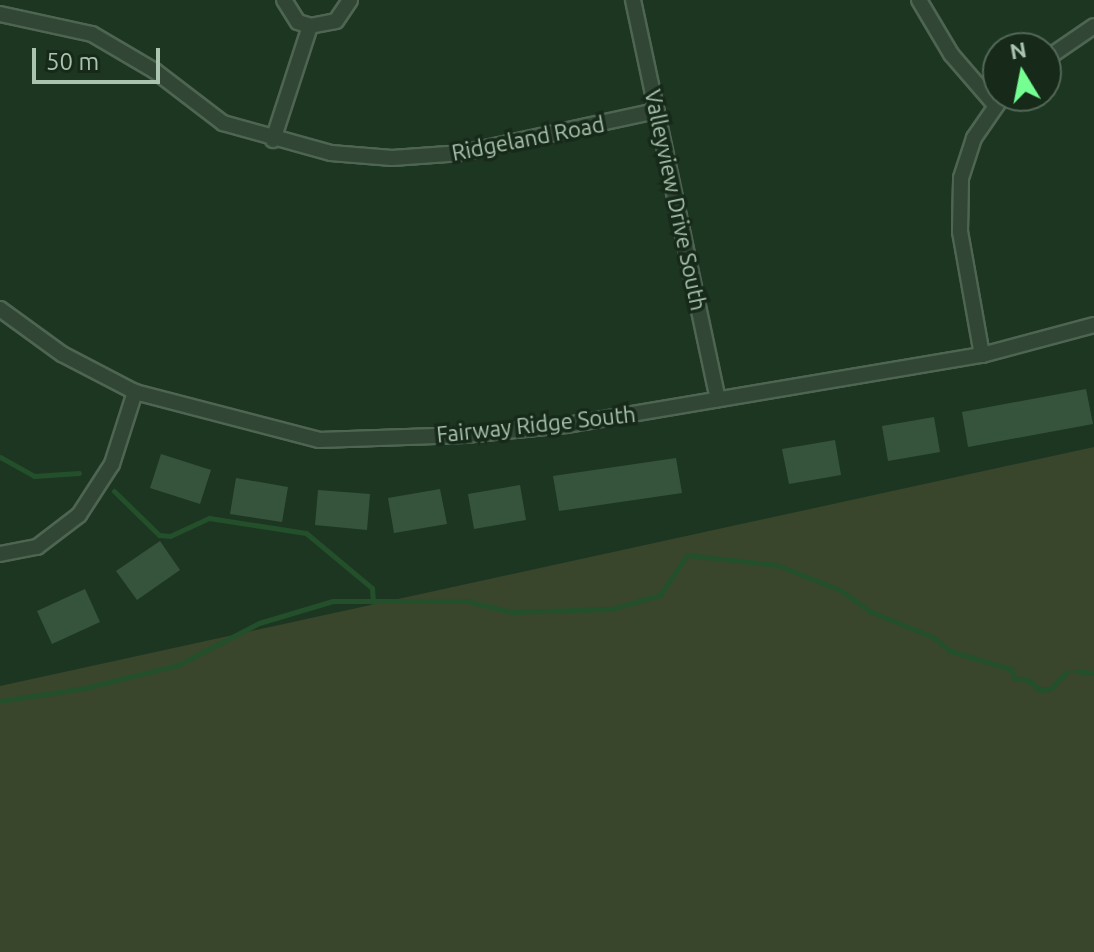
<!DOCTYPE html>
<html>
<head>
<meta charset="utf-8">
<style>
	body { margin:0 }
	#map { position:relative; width:1094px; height:952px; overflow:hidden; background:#1d3621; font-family:Ubuntu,sans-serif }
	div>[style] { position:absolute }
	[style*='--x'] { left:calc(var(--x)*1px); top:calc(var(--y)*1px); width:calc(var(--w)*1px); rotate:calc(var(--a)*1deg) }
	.green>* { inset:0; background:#3a462b }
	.stream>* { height:5px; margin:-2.5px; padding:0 2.5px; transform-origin:2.5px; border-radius:2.5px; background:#244f2b }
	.building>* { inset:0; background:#36543b }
	.roads { filter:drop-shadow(2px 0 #4e6552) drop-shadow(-2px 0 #4e6552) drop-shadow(0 2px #4e6552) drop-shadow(0 -2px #4e6552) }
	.minor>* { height:14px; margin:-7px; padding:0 7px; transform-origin:7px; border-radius:7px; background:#314635 }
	span { translate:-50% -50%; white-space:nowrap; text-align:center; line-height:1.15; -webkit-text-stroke:7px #172a1a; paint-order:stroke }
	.street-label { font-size:22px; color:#aac4af }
	.north { position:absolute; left:982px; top:32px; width:80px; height:80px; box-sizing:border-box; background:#172a1a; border:2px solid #526856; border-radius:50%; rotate:350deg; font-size:22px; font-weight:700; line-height:32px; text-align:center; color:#aac4af }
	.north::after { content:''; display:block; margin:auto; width:28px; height:36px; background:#75fe91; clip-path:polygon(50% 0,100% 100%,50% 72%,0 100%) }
	.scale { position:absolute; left:32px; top:48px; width:128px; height:36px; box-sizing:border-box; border:4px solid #aac4af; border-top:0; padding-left:10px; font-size:24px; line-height:28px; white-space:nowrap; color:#aac4af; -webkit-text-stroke:6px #172a1a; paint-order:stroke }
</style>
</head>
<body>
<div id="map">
	<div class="green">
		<i style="clip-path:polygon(1094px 447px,1094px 952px,0 952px,0 686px)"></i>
	</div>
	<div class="stream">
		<i style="--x:0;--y:457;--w:39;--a:29"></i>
		<i style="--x:34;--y:476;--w:45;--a:-3.8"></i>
		<i style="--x:114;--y:491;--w:63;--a:44.4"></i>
		<i style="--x:159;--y:535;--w:11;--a:5"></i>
		<i style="--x:170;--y:536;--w:43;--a:-24.8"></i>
		<i style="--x:209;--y:518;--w:98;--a:8.8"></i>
		<i style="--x:306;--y:533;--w:86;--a:39.8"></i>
		<i style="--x:372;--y:588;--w:14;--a:86"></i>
		<i style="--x:1075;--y:671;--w:19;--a:6"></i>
		<i style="--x:0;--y:701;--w:86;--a:-8.7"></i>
		<i style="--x:85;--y:688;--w:96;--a:-13.9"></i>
		<i style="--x:178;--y:665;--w:91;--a:-27.4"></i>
		<i style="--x:259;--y:623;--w:77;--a:-16.6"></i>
		<i style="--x:333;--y:601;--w:134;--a:0"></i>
		<i style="--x:467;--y:601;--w:45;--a:14"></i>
		<i style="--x:511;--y:612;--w:101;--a:-1.7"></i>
		<i style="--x:612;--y:609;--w:50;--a:-16.3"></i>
		<i style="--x:660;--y:595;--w:48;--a:-56"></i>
		<i style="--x:687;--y:555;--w:91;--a:6.3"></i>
		<i style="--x:777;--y:565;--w:68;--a:21.6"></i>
		<i style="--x:840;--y:590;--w:39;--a:35"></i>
		<i style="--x:872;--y:612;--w:66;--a:22.3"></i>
		<i style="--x:933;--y:637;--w:22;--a:39"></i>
		<i style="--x:950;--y:651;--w:64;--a:16.4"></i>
		<i style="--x:1011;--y:669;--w:9;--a:72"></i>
		<i style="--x:1014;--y:678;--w:14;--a:8"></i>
		<i style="--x:1028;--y:680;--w:16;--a:40"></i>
		<i style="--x:1040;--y:690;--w:10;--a:-6"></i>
		<i style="--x:1050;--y:689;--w:24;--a:-45"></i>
	</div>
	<div class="building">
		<i style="clip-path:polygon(1086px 389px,1093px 424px,968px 447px,962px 412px)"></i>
		<i style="clip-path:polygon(934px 417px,940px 452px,888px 461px,882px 426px)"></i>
		<i style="clip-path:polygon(835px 440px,841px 475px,789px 484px,782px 449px)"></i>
		<i style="clip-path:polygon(161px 454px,211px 470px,200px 504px,150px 488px)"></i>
		<i style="clip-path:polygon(676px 458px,682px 493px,559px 511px,553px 476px)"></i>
		<i style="clip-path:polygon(236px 478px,288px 487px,282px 522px,230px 514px)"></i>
		<i style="clip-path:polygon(520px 485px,526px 520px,474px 529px,468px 494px)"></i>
		<i style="clip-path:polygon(440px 489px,447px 524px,394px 533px,388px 498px)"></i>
		<i style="clip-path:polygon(318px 490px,370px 494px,367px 530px,315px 525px)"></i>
		<i style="clip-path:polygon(160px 541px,180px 570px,137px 600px,116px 571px)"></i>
		<i style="clip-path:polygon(85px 589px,100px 622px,52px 644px,37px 611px)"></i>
	</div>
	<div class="roads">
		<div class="minor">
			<i style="--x:284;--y:0;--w:26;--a:58"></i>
			<i style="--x:298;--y:22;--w:13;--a:18"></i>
			<i style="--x:310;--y:26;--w:26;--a:-11"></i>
			<i style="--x:336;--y:21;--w:25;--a:-56"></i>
			<i style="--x:633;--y:0;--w:408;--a:78"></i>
			<i style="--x:919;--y:0;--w:63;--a:59.3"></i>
			<i style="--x:951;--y:54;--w:67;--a:49.2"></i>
			<i style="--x:0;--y:14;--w:94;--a:12.3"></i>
			<i style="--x:92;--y:34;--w:73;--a:30.4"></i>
			<i style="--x:155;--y:71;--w:86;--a:37.4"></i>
			<i style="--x:223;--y:123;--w:112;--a:15.5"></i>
			<i style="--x:331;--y:153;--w:61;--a:4.7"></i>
			<i style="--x:392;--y:158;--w:70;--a:-4.1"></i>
			<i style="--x:462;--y:153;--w:199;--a:-12.2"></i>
			<i style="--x:1046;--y:59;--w:58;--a:-34.5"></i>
			<i style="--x:273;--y:140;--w:120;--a:-72"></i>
			<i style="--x:0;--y:309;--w:77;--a:36"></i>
			<i style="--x:62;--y:354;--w:82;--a:27.5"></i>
			<i style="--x:135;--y:392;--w:190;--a:14.6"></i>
			<i style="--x:319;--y:440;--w:146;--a:-2"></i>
			<i style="--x:465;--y:435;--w:102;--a:-5.6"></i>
			<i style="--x:567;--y:425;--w:421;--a:-9.6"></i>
			<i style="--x:982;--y:355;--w:116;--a:-15"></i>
			<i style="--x:982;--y:355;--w:125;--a:-100.1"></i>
			<i style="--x:960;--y:232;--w:54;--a:-88.9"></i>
			<i style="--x:961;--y:178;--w:42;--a:-72"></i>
			<i style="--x:974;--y:138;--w:51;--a:-55.4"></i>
			<i style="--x:0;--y:554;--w:38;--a:-11"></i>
			<i style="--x:37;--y:547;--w:53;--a:-37.3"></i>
			<i style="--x:79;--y:515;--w:61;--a:-57.1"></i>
			<i style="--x:112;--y:464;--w:76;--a:-72.3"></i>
		</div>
	</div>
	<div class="street-label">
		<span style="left:528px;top:138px;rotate:-11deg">Ridgeland Road</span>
		<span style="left:676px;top:200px;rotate:78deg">Valleyview Drive South</span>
		<span style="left:536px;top:424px;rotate:-6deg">Fairway Ridge South</span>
	</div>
	<div class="north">N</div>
	<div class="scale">50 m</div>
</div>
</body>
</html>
